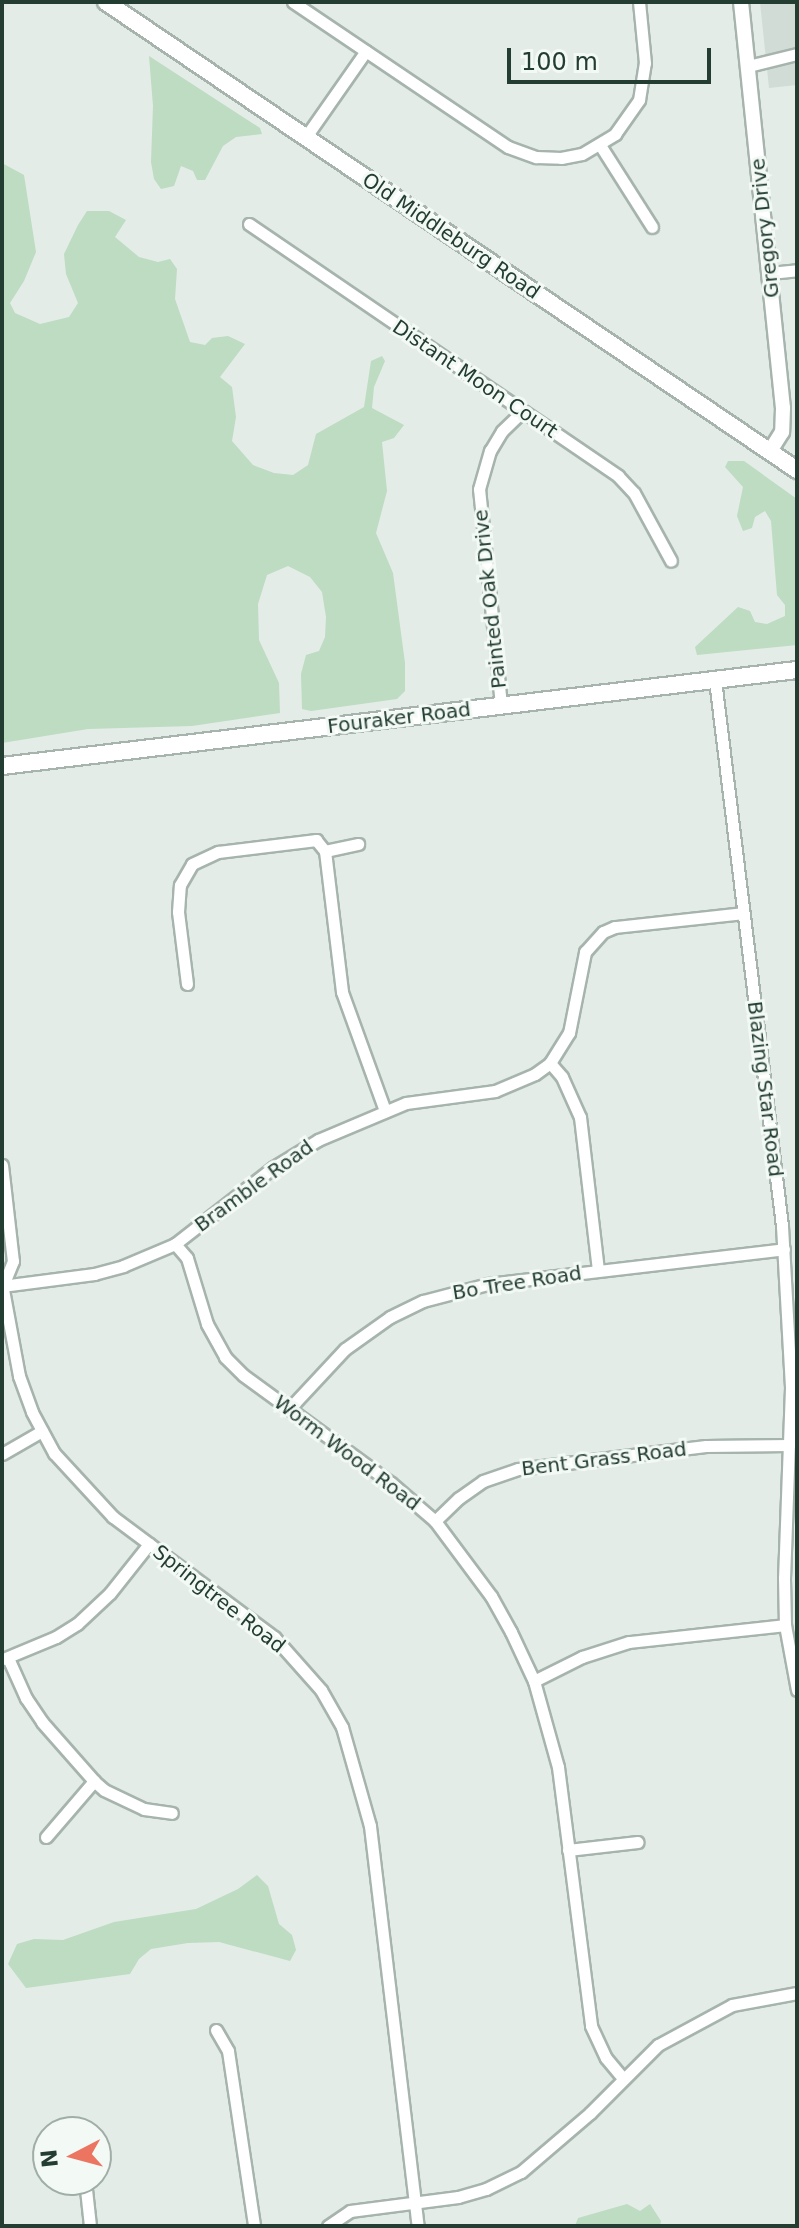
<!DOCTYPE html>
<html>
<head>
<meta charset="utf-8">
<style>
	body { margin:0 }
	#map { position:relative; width:799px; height:2228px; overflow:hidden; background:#e3ece7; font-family:"DejaVu Sans",sans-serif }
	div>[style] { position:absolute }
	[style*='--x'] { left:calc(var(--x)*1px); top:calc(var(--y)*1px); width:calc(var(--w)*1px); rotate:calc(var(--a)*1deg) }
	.built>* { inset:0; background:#d1dcd6 }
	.green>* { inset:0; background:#bddcc2 }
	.roads { filter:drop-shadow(2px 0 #a6b4ad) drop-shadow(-2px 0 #a6b4ad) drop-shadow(0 2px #a6b4ad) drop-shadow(0 -2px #a6b4ad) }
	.minor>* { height:11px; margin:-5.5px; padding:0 5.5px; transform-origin:5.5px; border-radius:5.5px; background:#fff }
	.tertiary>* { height:14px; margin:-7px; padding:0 7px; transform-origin:7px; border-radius:7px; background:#fff }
	.secondary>* { height:16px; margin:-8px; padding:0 8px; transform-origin:8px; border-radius:8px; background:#fff }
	span { translate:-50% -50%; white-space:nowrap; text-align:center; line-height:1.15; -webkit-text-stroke:6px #f3f9f5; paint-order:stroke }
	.street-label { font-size:20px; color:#233d33 }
	.frame { position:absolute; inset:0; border:4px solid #233d33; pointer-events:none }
	.north { position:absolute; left:32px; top:2116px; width:80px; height:80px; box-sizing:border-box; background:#f3f9f5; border:2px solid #a0aea7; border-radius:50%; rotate:264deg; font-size:22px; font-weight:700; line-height:32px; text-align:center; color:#233d33 }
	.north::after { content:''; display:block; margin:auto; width:28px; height:36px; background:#ec7561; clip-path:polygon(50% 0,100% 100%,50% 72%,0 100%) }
	.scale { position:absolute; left:507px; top:48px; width:204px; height:36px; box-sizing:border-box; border:4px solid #233d33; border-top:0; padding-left:10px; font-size:24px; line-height:28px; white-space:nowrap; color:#233d33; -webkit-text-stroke:6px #f3f9f5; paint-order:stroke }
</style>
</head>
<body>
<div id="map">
	<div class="built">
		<i style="clip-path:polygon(760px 2px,797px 2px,797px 85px,769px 88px)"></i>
	</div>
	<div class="green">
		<i style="clip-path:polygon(149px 56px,260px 128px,262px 134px,236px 137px,223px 146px,205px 180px,197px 180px,193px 171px,181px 166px,174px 186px,161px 189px,154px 179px,151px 162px,153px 106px)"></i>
		<i style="clip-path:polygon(2px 163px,24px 175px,36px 252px,24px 281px,10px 303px,15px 313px,40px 324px,69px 317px,78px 303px,66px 274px,64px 254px,78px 225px,87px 211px,109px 211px,126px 220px,115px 237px,139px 257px,158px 262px,170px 259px,177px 269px,175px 299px,190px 342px,205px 345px,212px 338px,228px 336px,245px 344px,220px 377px,232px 387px,236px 417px,232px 441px,253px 465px,274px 473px,293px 475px,308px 465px,316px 434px,364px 407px,371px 361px,382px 356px,385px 361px,374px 387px,372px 408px,404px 425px,394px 438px,382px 442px,387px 491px,376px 533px,393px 573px,405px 663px,405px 691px,397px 699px,311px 711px,302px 709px,301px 674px,306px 655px,319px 651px,325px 637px,326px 617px,322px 592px,310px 577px,288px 566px,267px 575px,258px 604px,259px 640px,279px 683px,280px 713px,192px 726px,88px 729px,2px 743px)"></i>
		<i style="clip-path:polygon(728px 461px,744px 461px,797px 499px,797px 645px,697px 655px,695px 647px,738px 607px,750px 611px,755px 622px,767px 624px,785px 616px,785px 605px,777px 595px,771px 521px,765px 511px,755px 517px,752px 528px,743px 531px,737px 516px,743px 487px,725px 467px)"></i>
		<i style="clip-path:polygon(257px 1875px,268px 1886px,279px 1924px,292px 1935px,296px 1950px,290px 1961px,219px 1942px,188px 1943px,151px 1949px,139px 1959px,130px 1974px,26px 1988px,8px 1964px,17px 1944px,34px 1939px,63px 1940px,114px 1922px,196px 1909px,238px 1889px)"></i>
		<i style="clip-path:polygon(627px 2204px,640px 2211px,650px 2204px,661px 2221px,660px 2226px,575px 2226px,578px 2218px)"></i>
	</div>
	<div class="roads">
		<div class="minor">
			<i style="--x:293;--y:2;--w:259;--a:34"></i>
			<i style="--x:508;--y:147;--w:30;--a:20"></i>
			<i style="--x:536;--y:157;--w:25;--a:2"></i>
			<i style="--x:561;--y:158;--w:21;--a:-11"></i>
			<i style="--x:582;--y:154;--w:39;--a:-31"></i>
			<i style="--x:615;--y:134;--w:42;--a:-54.8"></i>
			<i style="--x:639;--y:100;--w:37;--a:-81"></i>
			<i style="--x:645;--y:63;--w:61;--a:-95.6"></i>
			<i style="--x:748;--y:66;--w:50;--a:-13.8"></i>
			<i style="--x:305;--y:138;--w:106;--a:-55"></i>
			<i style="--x:600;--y:145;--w:97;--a:57.6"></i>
			<i style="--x:249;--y:224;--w:447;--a:34.3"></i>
			<i style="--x:618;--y:476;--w:23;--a:47"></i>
			<i style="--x:634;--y:493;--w:77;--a:61.4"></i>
			<i style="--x:770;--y:273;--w:27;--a:-6"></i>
			<i style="--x:715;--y:680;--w:550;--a:83"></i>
			<i style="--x:782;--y:1226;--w:162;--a:86.8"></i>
			<i style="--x:791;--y:1388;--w:190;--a:92.1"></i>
			<i style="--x:784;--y:1578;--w:47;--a:88.8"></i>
			<i style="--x:785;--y:1625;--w:66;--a:79.5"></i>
			<i style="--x:501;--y:705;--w:217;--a:-95.8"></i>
			<i style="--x:479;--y:489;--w:40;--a:-74"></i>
			<i style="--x:490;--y:451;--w:23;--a:-59"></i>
			<i style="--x:502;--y:431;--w:29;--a:-44"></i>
			<i style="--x:325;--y:851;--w:142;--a:83.1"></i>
			<i style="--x:342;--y:992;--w:127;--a:70.1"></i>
			<i style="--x:325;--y:851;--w:34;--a:-12"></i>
			<i style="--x:187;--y:984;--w:73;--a:-97.1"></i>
			<i style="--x:178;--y:912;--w:27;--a:-86"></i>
			<i style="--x:180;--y:885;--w:24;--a:-60"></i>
			<i style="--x:192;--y:864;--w:29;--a:-25"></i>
			<i style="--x:218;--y:852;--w:99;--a:-7"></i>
			<i style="--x:316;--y:840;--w:14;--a:51"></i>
			<i style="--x:550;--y:1063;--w:18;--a:49"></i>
			<i style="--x:562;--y:1077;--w:44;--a:65.8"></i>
			<i style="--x:580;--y:1117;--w:154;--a:83.3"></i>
			<i style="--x:2;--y:1165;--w:97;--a:83.5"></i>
			<i style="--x:13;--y:1261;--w:27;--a:112"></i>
			<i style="--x:175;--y:1244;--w:18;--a:49"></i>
			<i style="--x:187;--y:1258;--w:69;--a:73.1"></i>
			<i style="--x:207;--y:1324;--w:38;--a:61"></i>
			<i style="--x:225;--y:1357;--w:25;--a:45"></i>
			<i style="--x:243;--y:1375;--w:183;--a:36.1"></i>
			<i style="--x:391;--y:1483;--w:58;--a:40.8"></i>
			<i style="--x:435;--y:1521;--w:94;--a:53.3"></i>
			<i style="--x:491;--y:1596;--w:41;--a:60.9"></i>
			<i style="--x:511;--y:1632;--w:54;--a:64.9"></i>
			<i style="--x:534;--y:1681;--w:89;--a:74.4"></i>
			<i style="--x:558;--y:1767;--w:261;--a:82.7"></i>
			<i style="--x:591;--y:2026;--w:35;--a:65"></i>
			<i style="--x:606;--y:2058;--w:26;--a:50"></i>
			<i style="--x:2;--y:1284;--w:94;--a:79.5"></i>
			<i style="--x:19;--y:1376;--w:38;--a:70"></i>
			<i style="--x:32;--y:1412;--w:47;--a:61.8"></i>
			<i style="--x:54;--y:1453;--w:87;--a:47.3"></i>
			<i style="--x:113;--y:1517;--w:201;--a:36.7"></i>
			<i style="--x:274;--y:1637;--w:71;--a:48.4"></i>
			<i style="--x:321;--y:1690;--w:43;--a:60.4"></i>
			<i style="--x:342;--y:1727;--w:103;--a:74.2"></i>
			<i style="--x:370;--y:1826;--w:403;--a:83.2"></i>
			<i style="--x:2;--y:1286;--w:93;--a:-7.4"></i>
			<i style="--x:94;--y:1274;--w:30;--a:-15"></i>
			<i style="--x:123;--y:1266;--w:56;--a:-22.9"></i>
			<i style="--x:175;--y:1244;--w:125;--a:-37.9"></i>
			<i style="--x:274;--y:1167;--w:52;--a:-31.5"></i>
			<i style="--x:318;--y:1140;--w:95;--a:-22.8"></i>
			<i style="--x:406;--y:1103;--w:90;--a:-7.7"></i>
			<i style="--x:495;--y:1091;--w:43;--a:-23"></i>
			<i style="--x:535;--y:1074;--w:19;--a:-36"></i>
			<i style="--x:550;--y:1063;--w:36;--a:-58"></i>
			<i style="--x:569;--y:1033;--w:83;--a:-78.8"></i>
			<i style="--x:585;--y:952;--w:27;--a:-48"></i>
			<i style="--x:603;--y:932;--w:13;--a:-23"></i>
			<i style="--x:615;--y:927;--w:129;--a:-6.2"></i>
			<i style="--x:289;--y:1409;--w:82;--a:-47"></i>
			<i style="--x:345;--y:1349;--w:55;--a:-35.4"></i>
			<i style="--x:390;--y:1317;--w:37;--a:-26"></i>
			<i style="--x:423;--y:1301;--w:67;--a:-14.7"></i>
			<i style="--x:488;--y:1284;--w:298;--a:-6.7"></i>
			<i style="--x:2;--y:1454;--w:46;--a:-29.9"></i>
			<i style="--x:435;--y:1521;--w:33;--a:-44"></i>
			<i style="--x:459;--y:1498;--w:29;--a:-35"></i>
			<i style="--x:483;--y:1481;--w:37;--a:-19"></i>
			<i style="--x:518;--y:1469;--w:189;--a:-7"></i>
			<i style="--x:706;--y:1446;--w:83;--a:-0.7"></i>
			<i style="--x:8;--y:1658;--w:44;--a:65.8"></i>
			<i style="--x:26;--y:1698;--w:29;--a:56"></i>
			<i style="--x:42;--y:1722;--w:79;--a:48.6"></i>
			<i style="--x:94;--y:1781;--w:13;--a:42"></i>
			<i style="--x:104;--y:1790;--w:44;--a:25.4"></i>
			<i style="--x:144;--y:1809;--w:28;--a:8"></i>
			<i style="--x:3;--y:1659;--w:57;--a:-22.5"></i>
			<i style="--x:56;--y:1637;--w:25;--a:-32"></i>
			<i style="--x:77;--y:1624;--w:45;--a:-43.2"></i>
			<i style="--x:110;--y:1593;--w:63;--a:-51.5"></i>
			<i style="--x:534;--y:1681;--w:54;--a:-26.6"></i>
			<i style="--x:582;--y:1657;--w:49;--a:-17.7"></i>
			<i style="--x:629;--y:1642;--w:157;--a:-6.2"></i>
			<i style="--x:46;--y:1837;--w:74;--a:-49.4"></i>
			<i style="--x:568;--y:1850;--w:70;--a:-6.5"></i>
			<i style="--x:216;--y:2030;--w:24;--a:60"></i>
			<i style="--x:228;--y:2051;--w:177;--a:81.5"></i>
			<i style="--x:85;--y:2180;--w:46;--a:83.8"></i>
			<i style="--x:328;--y:2226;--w:27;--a:-34"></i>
			<i style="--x:350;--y:2211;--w:109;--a:-7.4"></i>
			<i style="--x:458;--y:2197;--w:29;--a:-16"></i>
			<i style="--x:486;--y:2189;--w:39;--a:-26"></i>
			<i style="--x:521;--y:2172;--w:91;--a:-40.5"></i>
			<i style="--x:590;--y:2113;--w:96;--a:-45"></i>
			<i style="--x:658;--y:2045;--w:84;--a:-28.4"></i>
			<i style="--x:732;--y:2005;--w:66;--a:-10.5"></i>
		</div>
		<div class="tertiary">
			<i style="--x:741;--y:2;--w:408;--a:84.1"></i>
			<i style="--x:783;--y:408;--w:24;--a:92"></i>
			<i style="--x:782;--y:432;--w:22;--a:122"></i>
		</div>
		<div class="secondary">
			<i style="--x:106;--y:2;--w:835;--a:34.11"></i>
			<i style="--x:2;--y:766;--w:801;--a:-6.89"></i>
		</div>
	</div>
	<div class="street-label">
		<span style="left:765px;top:228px;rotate:-96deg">Gregory Drive</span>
		<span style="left:451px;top:236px;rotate:34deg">Old Middleburg Road</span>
		<span style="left:475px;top:379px;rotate:34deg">Distant Moon Court</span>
		<span style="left:490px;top:599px;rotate:-96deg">Painted Oak Drive</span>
		<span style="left:399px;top:718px;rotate:-7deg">Fouraker Road</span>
		<span style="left:765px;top:1089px;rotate:83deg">Blazing Star Road</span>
		<span style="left:254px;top:1186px;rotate:-36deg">Bramble Road</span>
		<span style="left:517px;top:1283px;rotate:-9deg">Bo Tree Road</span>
		<span style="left:347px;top:1453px;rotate:37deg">Worm Wood Road</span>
		<span style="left:604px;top:1459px;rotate:-7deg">Bent Grass Road</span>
		<span style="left:219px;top:1599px;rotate:38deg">Springtree Road</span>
	</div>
	<div class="frame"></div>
	<div class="north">N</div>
	<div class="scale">100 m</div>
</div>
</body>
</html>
